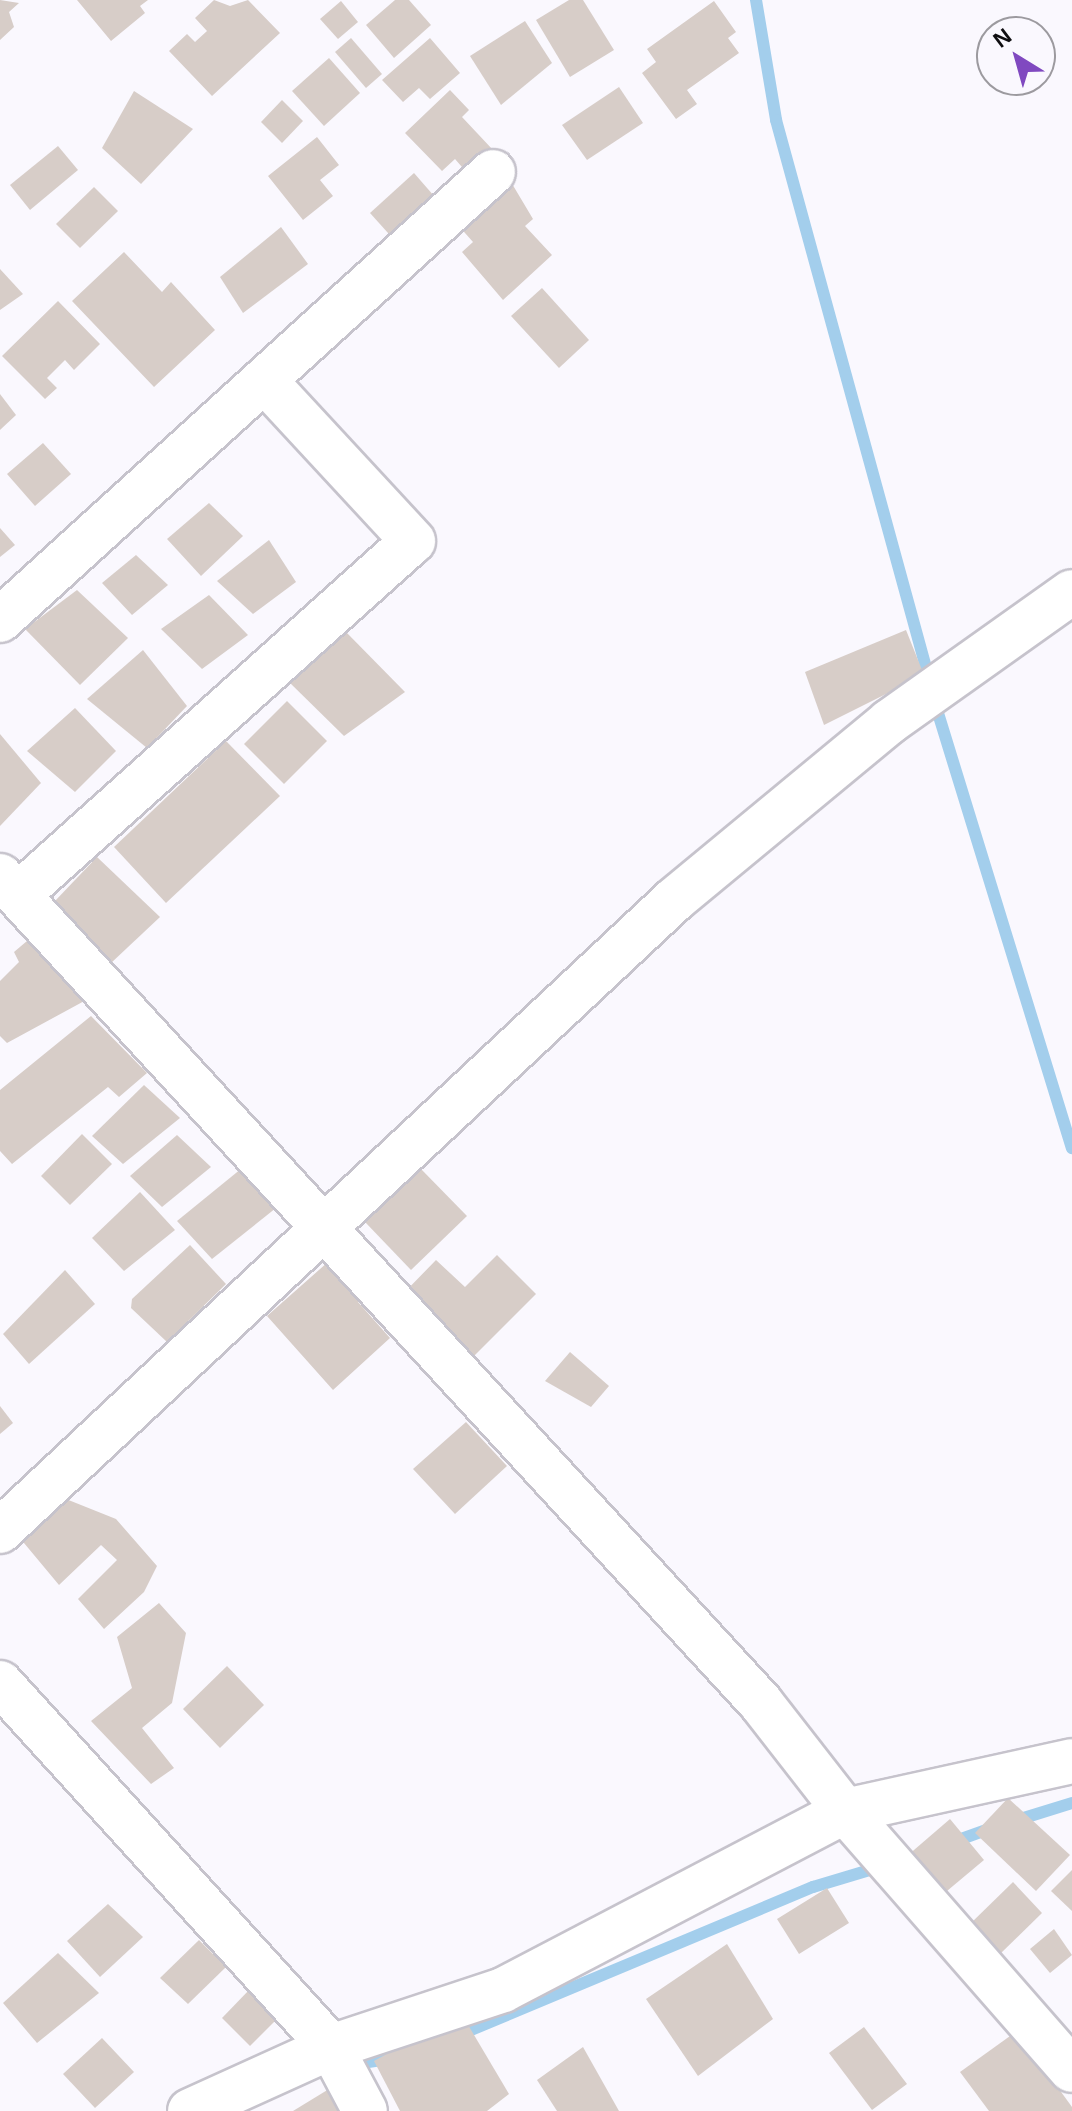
<!DOCTYPE html>
<html>
<head>
<meta charset="utf-8">
<style>
	body { margin:0 }
	#map { position:relative; width:1072px; height:2111px; overflow:hidden; background:#faf8fe; font-family:Arial,sans-serif }
	div>[style] { position:absolute }
	[style*='--x'] { left:calc(var(--x)*1px); top:calc(var(--y)*1px); width:calc(var(--w)*1px); rotate:calc(var(--a)*1deg) }
	.stream>* { height:12px; margin:-6px; padding:0 6px; transform-origin:6px; border-radius:6px; background:#a3ceec }
	.building>* { inset:0; background:#d7cdc8 }
	.roads { filter:drop-shadow(2px 0 #c6c3cc) drop-shadow(-2px 0 #c6c3cc) drop-shadow(0 2px #c6c3cc) drop-shadow(0 -2px #c6c3cc) }
	.minor>* { height:44px; margin:-22px; padding:0 22px; transform-origin:22px; border-radius:22px; background:#fff }
	span { translate:-50% -50%; white-space:nowrap; text-align:center; line-height:1.15; -webkit-text-stroke:8px #faf8fe; paint-order:stroke }
	.north { position:absolute; left:976px; top:16px; width:80px; height:80px; box-sizing:border-box; background:#faf8fe; border:2px solid #9c9a9f; border-radius:50%; rotate:323deg; font-size:22px; font-weight:700; line-height:32px; text-align:center; color:#0f0e11 }
	.north::after { content:''; display:block; margin:auto; width:28px; height:36px; background:#8049c0; clip-path:polygon(50% 0,100% 100%,50% 72%,0 100%) }
</style>
</head>
<body>
<div id="map">
	<div class="stream">
		<i style="--x:756;--y:0;--w:122;--a:80.5"></i>
		<i style="--x:776;--y:120;--w:583;--a:74.68"></i>
		<i style="--x:934;--y:700;--w:469;--a:72.9"></i>
		<i style="--x:1014;--y:1821;--w:61;--a:-17.2"></i>
		<i style="--x:950;--y:1843;--w:41;--a:-19.7"></i>
		<i style="--x:459;--y:2035;--w:384;--a:-22.7"></i>
		<i style="--x:813;--y:1887;--w:73;--a:-16.7"></i>
		<i style="--x:348;--y:2065;--w:41;--a:-8.3"></i>
	</div>
	<div class="building">
		<i style="clip-path:polygon(0 0,19px 3px,9px 12px,14px 27px,0 40px)"></i>
		<i style="clip-path:polygon(77px 0,148px 0,140px 6px,145px 13px,111px 41px)"></i>
		<i style="clip-path:polygon(214px 0,230px 6px,248px 0,280px 33px,212px 96px,169px 51px,187px 34px,195px 42px,207px 31px,195px 18px)"></i>
		<i style="clip-path:polygon(395px 0,409px 0,431px 25px,394px 58px,366px 25px)"></i>
		<i style="clip-path:polygon(569px 0,583px 0,614px 50px,570px 77px,536px 20px)"></i>
		<i style="clip-path:polygon(341px 1px,358px 22px,338px 39px,320px 19px)"></i>
		<i style="clip-path:polygon(714px 1px,736px 32px,728px 38px,739px 53px,687px 90px,697px 104px,676px 119px,642px 73px,656px 62px,647px 49px)"></i>
		<i style="clip-path:polygon(525px 21px,552px 63px,501px 105px,470px 56px)"></i>
		<i style="clip-path:polygon(351px 38px,382px 74px,366px 88px,335px 52px)"></i>
		<i style="clip-path:polygon(430px 38px,460px 73px,430px 99px,419px 88px,403px 102px,382px 80px)"></i>
		<i style="clip-path:polygon(329px 58px,360px 93px,324px 126px,292px 91px)"></i>
		<i style="clip-path:polygon(619px 87px,643px 123px,587px 160px,562px 125px)"></i>
		<i style="clip-path:polygon(450px 90px,469px 110px,462px 117px,493px 150px,468px 174px,455px 159px,442px 171px,405px 133px)"></i>
		<i style="clip-path:polygon(134px 91px,193px 129px,141px 184px,102px 148px)"></i>
		<i style="clip-path:polygon(282px 100px,303px 121px,282px 143px,261px 122px)"></i>
		<i style="clip-path:polygon(317px 137px,339px 165px,320px 180px,333px 196px,303px 220px,268px 176px)"></i>
		<i style="clip-path:polygon(58px 146px,78px 170px,30px 210px,10px 185px)"></i>
		<i style="clip-path:polygon(414px 173px,441px 204px,397px 243px,370px 213px)"></i>
		<i style="clip-path:polygon(508px 177px,533px 219px,525px 226px,552px 255px,503px 300px,462px 252px,473px 242px,457px 224px)"></i>
		<i style="clip-path:polygon(94px 187px,118px 211px,80px 248px,56px 224px)"></i>
		<i style="clip-path:polygon(281px 227px,308px 264px,243px 313px,220px 277px)"></i>
		<i style="clip-path:polygon(124px 252px,162px 292px,171px 282px,215px 330px,154px 387px,72px 301px)"></i>
		<i style="clip-path:polygon(0 269px,23px 294px,0 310px)"></i>
		<i style="clip-path:polygon(542px 288px,589px 340px,559px 368px,511px 316px)"></i>
		<i style="clip-path:polygon(58px 301px,100px 344px,74px 370px,65px 360px,47px 378px,57px 388px,45px 399px,2px 356px)"></i>
		<i style="clip-path:polygon(0 394px,16px 415px,0 430px)"></i>
		<i style="clip-path:polygon(43px 443px,71px 474px,35px 506px,7px 474px)"></i>
		<i style="clip-path:polygon(209px 503px,243px 536px,201px 576px,167px 539px)"></i>
		<i style="clip-path:polygon(0 528px,15px 545px,0 557px)"></i>
		<i style="clip-path:polygon(269px 540px,296px 582px,253px 614px,217px 581px)"></i>
		<i style="clip-path:polygon(136px 555px,168px 585px,132px 615px,102px 583px)"></i>
		<i style="clip-path:polygon(77px 590px,128px 638px,80px 685px,25px 629px)"></i>
		<i style="clip-path:polygon(209px 595px,248px 635px,202px 669px,161px 629px)"></i>
		<i style="clip-path:polygon(906px 630px,924px 675px,824px 725px,805px 672px)"></i>
		<i style="clip-path:polygon(346px 632px,405px 692px,344px 736px,288px 681px)"></i>
		<i style="clip-path:polygon(143px 650px,187px 706px,147px 748px,87px 699px)"></i>
		<i style="clip-path:polygon(287px 701px,327px 741px,284px 784px,244px 744px)"></i>
		<i style="clip-path:polygon(75px 708px,116px 751px,75px 792px,27px 751px)"></i>
		<i style="clip-path:polygon(0 734px,41px 783px,0 826px)"></i>
		<i style="clip-path:polygon(226px 741px,280px 796px,166px 903px,114px 847px)"></i>
		<i style="clip-path:polygon(97px 857px,160px 917px,110px 964px,54px 902px)"></i>
		<i style="clip-path:polygon(40px 930px,99px 993px,7px 1043px,0 1036px,0 981px,19px 962px,14px 952px)"></i>
		<i style="clip-path:polygon(91px 1016px,147px 1073px,119px 1097px,108px 1087px,12px 1164px,0 1151px,0 1090px)"></i>
		<i style="clip-path:polygon(144px 1085px,180px 1118px,123px 1164px,92px 1136px)"></i>
		<i style="clip-path:polygon(82px 1134px,112px 1164px,70px 1205px,41px 1176px)"></i>
		<i style="clip-path:polygon(177px 1135px,211px 1167px,162px 1207px,130px 1176px)"></i>
		<i style="clip-path:polygon(247px 1164px,286px 1200px,212px 1259px,177px 1221px)"></i>
		<i style="clip-path:polygon(421px 1169px,467px 1216px,411px 1270px,365px 1222px)"></i>
		<i style="clip-path:polygon(140px 1192px,175px 1230px,124px 1271px,92px 1238px)"></i>
		<i style="clip-path:polygon(190px 1245px,226px 1284px,167px 1342px,131px 1308px,132px 1299px)"></i>
		<i style="clip-path:polygon(337px 1254px,370px 1291px,358px 1302px,390px 1338px,333px 1390px,267px 1316px)"></i>
		<i style="clip-path:polygon(497px 1255px,536px 1294px,466px 1364px,399px 1298px,436px 1260px,465px 1287px)"></i>
		<i style="clip-path:polygon(65px 1270px,95px 1304px,29px 1364px,3px 1334px)"></i>
		<i style="clip-path:polygon(570px 1352px,609px 1386px,591px 1407px,545px 1381px)"></i>
		<i style="clip-path:polygon(0 1406px,13px 1423px,0 1434px)"></i>
		<i style="clip-path:polygon(466px 1422px,507px 1466px,455px 1514px,413px 1469px)"></i>
		<i style="clip-path:polygon(61px 1497px,116px 1519px,157px 1566px,144px 1592px,104px 1629px,78px 1599px,117px 1560px,101px 1545px,59px 1585px,19px 1537px)"></i>
		<i style="clip-path:polygon(159px 1603px,186px 1633px,172px 1703px,142px 1728px,174px 1768px,151px 1784px,91px 1721px,132px 1688px,117px 1637px)"></i>
		<i style="clip-path:polygon(227px 1666px,264px 1705px,220px 1748px,183px 1709px)"></i>
		<i style="clip-path:polygon(1008px 1798px,1070px 1855px,1036px 1891px,975px 1833px)"></i>
		<i style="clip-path:polygon(950px 1819px,984px 1860px,941px 1896px,907px 1856px)"></i>
		<i style="clip-path:polygon(1072px 1870px,1072px 1911px,1051px 1891px)"></i>
		<i style="clip-path:polygon(1013px 1882px,1042px 1913px,999px 1955px,970px 1924px)"></i>
		<i style="clip-path:polygon(827px 1888px,849px 1923px,799px 1954px,777px 1919px)"></i>
		<i style="clip-path:polygon(108px 1904px,143px 1937px,100px 1977px,67px 1941px)"></i>
		<i style="clip-path:polygon(1054px 1929px,1072px 1955px,1050px 1973px,1030px 1949px)"></i>
		<i style="clip-path:polygon(199px 1940px,226px 1967px,188px 2004px,160px 1978px)"></i>
		<i style="clip-path:polygon(727px 1944px,773px 2019px,698px 2076px,646px 1999px)"></i>
		<i style="clip-path:polygon(58px 1953px,99px 1993px,37px 2043px,3px 2003px)"></i>
		<i style="clip-path:polygon(251px 1988px,279px 2017px,250px 2046px,222px 2018px)"></i>
		<i style="clip-path:polygon(461px 2013px,509px 2094px,487px 2111px,400px 2111px,374px 2061px)"></i>
		<i style="clip-path:polygon(864px 2027px,907px 2084px,872px 2110px,829px 2053px)"></i>
		<i style="clip-path:polygon(1017px 2031px,1072px 2107px,1072px 2111px,989px 2111px,960px 2072px)"></i>
		<i style="clip-path:polygon(102px 2038px,134px 2072px,95px 2108px,63px 2074px)"></i>
		<i style="clip-path:polygon(583px 2047px,619px 2111px,557px 2111px,537px 2080px)"></i>
		<i style="clip-path:polygon(329px 2089px,340px 2111px,293px 2111px)"></i>
	</div>
	<div class="roads">
		<div class="minor">
			<i style="--x:0;--y:620;--w:666;--a:-42.26"></i>
			<i style="--x:0;--y:876;--w:1124;--a:47.38"></i>
			<i style="--x:761;--y:1703;--w:137;--a:52.1"></i>
			<i style="--x:845;--y:1811;--w:344;--a:48.8"></i>
			<i style="--x:18;--y:895;--w:530;--a:-41.87"></i>
			<i style="--x:413;--y:541;--w:219;--a:-132.8"></i>
			<i style="--x:0;--y:1531;--w:923;--a:-43.11"></i>
			<i style="--x:674;--y:900;--w:279;--a:-39.6"></i>
			<i style="--x:889;--y:722;--w:224;--a:-35.4"></i>
			<i style="--x:0;--y:1683;--w:492;--a:47.7"></i>
			<i style="--x:331;--y:2047;--w:72;--a:62"></i>
			<i style="--x:190;--y:2111;--w:155;--a:-24.4"></i>
			<i style="--x:331;--y:2047;--w:181;--a:-18.3"></i>
			<i style="--x:503;--y:1990;--w:386;--a:-27.6"></i>
			<i style="--x:845;--y:1811;--w:232;--a:-12.4"></i>
		</div>
	</div>
	<div class="north">N</div>
</div>
</body>
</html>
